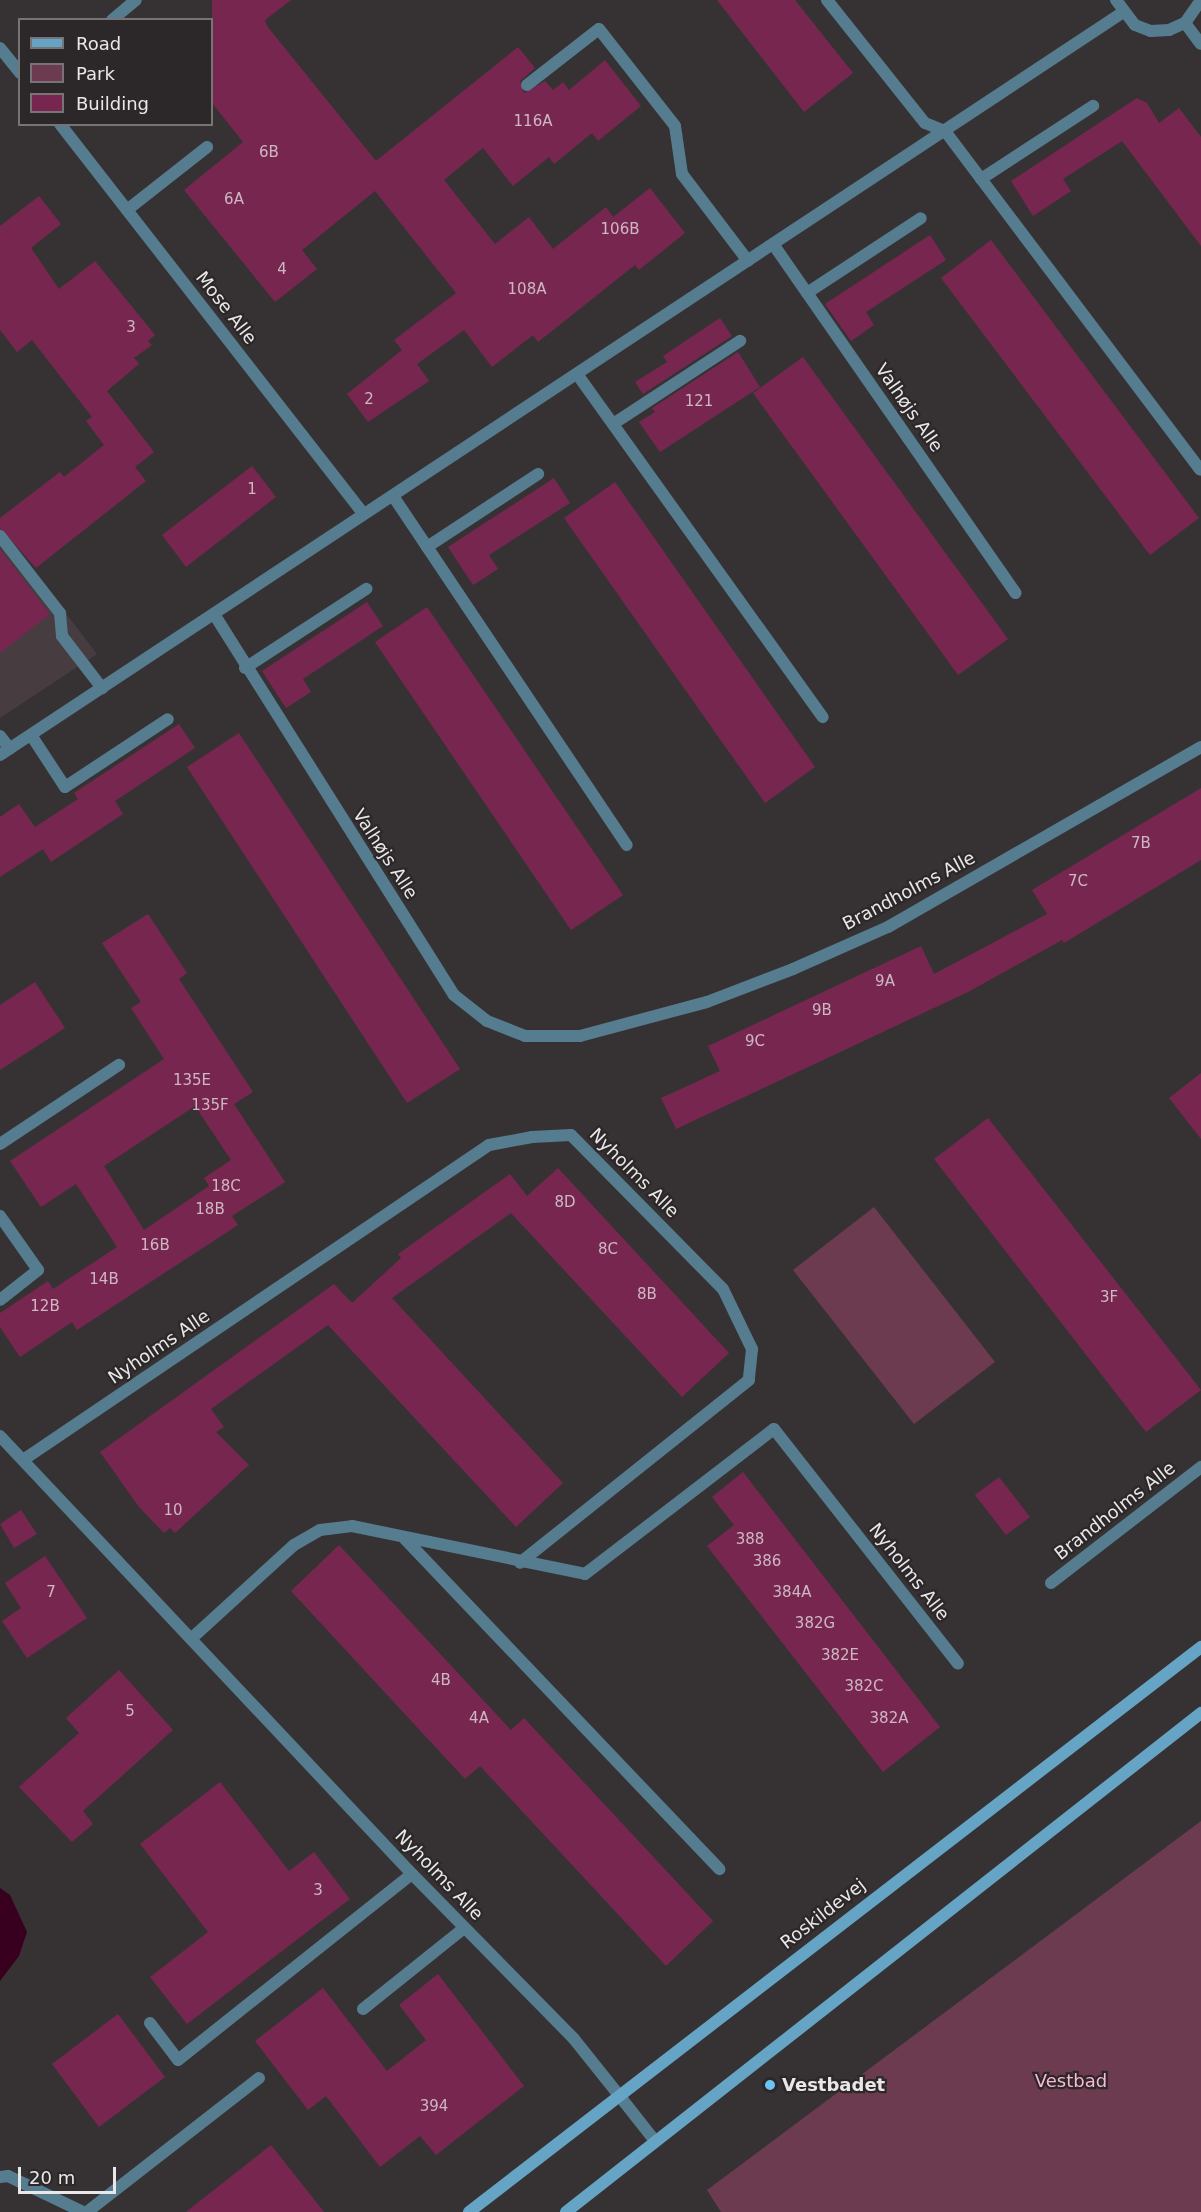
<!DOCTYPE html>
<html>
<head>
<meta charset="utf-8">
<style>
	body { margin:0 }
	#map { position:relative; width:1201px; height:2212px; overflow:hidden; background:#363233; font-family:"DejaVu Sans",sans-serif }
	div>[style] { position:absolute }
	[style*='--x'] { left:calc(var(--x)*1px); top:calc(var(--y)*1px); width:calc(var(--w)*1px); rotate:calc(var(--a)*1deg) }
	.built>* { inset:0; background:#473c40 }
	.green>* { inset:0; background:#6c3b50 }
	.water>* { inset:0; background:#38001e }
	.building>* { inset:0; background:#77274f }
	.service>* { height:12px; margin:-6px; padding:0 6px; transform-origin:6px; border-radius:6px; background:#567c90 }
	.minor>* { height:12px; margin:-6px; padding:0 6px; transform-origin:6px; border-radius:6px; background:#567c90 }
	.tertiary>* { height:12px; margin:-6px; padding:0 6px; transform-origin:6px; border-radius:6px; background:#567c90 }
	.secondary>* { height:12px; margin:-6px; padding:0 6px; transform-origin:6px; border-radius:6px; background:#66a4c5 }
	.dots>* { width:16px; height:16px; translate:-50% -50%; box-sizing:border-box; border:3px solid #2c2829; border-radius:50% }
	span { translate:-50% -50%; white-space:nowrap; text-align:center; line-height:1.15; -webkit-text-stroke:4.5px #2c2829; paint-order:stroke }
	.number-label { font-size:15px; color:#cdb7c2 }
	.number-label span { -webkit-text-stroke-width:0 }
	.street-label { font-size:18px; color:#eae7e8 }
	.park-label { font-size:18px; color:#fdb6d3 }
	.poi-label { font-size:18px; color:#eae7e8; font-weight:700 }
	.left { translate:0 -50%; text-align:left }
	.legend { position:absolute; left:18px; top:18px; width:195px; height:108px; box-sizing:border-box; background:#2c2829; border:2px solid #787475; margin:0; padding:8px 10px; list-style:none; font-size:18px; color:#eae7e8 }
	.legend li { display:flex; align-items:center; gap:12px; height:30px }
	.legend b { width:30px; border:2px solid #787475 }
	.scale { position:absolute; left:18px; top:2167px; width:98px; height:27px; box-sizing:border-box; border:3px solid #eae7e8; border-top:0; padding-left:8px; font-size:18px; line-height:21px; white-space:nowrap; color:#eae7e8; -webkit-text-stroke:4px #2c2829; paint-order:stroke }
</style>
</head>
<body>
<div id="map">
	<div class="built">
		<i style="clip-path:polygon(0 527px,97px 654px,0 718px)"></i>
	</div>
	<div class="green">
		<i style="clip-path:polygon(874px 1207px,995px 1362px,914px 1424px,793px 1270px)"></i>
		<i style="clip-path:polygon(1201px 1821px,1201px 2212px,721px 2212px,707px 2190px)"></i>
	</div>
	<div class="water">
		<i style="clip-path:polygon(0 1888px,10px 1895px,27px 1932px,19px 1956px,0 1981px)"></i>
	</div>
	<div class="building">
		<i style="clip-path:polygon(212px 0,291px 0,265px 20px,267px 26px,376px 161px,518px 47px,535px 68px,520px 81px,524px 93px,545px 81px,553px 90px,563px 82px,569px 90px,605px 60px,641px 106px,598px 141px,592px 133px,554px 164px,549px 157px,513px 186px,483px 148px,444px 180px,495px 244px,529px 217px,553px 249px,606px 207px,613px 217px,650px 188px,685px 233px,639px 270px,635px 265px,538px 342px,533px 335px,492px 367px,464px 330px,417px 364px,429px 381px,368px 422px,347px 394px,402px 350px,394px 340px,456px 293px,375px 191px,302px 250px,317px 269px,275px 302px,184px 190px,243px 142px,212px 103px)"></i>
		<i style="clip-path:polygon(717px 0,795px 0,853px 73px,804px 112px)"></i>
		<i style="clip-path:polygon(1137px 98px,1147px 103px,1159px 123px,1179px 108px,1201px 137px,1201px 246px,1122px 141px,1063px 179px,1071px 191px,1033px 216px,1011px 181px)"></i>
		<i style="clip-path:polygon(39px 196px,61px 224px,31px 248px,59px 289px,95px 261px,155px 335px,148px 341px,152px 345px,134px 358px,139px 364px,107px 391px,154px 452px,135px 467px,146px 481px,36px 568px,0 528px,0 518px,60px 472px,64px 477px,104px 445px,86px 421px,92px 417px,32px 340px,17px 352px,0 330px,0 226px)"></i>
		<i style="clip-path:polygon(930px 235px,946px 260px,866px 312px,874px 325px,851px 341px,825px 304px)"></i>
		<i style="clip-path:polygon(991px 240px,1199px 518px,1150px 555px,941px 278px)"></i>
		<i style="clip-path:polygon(720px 318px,732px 336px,643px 394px,635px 382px,667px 362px,663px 356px)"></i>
		<i style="clip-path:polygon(738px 352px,760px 387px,660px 452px,639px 422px,655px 412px,652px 408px)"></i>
		<i style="clip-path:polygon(803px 357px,1008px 639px,958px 675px,753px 393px)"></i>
		<i style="clip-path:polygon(252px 466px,276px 497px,186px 567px,162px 535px)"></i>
		<i style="clip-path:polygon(554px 478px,570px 503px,489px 555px,498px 569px,473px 585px,448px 547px)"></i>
		<i style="clip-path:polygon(615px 482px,815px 767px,765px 803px,564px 518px)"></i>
		<i style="clip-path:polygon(0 549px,50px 614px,0 653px)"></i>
		<i style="clip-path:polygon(367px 602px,383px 626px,303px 679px,311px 692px,286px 708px,262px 671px)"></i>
		<i style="clip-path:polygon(427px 607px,623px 895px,571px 930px,375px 642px)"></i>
		<i style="clip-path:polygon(179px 724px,195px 748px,115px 801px,123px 814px,51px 862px,43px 849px,0 877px,0 817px,19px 804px,35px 827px,78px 799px,74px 793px)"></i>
		<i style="clip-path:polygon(239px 733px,460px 1069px,407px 1103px,187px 767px)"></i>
		<i style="clip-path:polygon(1201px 788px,1201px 860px,1064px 943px,1062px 940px,968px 992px,676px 1129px,661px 1098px,720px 1071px,708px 1046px,921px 946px,934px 974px,1047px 914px,1032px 890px)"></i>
		<i style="clip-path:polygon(evenodd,148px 914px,187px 973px,179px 979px,253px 1092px,234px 1104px,285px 1182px,232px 1216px,238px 1225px,77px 1330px,72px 1322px,20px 1357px,0 1327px,0 1313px,48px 1281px,53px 1289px,117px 1247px,76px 1184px,41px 1207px,10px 1161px,164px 1059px,131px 1008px,141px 1002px,102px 943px,148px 914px,195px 1106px,231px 1160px,204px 1178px,209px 1186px,144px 1230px,104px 1166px,195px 1106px)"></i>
		<i style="clip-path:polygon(35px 982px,65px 1028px,0 1070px,0 1005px)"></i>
		<i style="clip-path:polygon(1201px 1073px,1201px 1139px,1169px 1098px)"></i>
		<i style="clip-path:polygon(988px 1118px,1201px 1390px,1146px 1432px,934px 1159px)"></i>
		<i style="clip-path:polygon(558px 1168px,729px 1353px,682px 1397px,511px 1213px,392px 1298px,563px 1483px,516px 1527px,328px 1325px,211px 1409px,224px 1427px,216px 1432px,249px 1465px,175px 1533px,170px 1528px,164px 1533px,139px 1507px,100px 1452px,334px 1284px,352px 1303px,401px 1258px,398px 1254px,510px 1174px,527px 1196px)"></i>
		<i style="clip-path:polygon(743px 1472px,940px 1727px,883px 1772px,707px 1546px,734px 1525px,712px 1497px)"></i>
		<i style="clip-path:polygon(999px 1477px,1030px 1517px,1006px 1535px,975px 1495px)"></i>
		<i style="clip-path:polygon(21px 1510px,37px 1534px,14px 1548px,0 1524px)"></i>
		<i style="clip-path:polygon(339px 1545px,511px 1730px,524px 1718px,713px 1921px,666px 1966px,480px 1766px,465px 1779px,291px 1591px)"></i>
		<i style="clip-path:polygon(45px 1556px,87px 1618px,27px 1658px,2px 1621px,21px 1608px,5px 1583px)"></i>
		<i style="clip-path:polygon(119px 1670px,173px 1730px,83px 1811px,93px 1824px,72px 1842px,19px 1787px,79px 1733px,66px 1718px)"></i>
		<i style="clip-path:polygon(220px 1782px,289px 1871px,314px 1852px,350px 1899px,187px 2024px,150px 1977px,208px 1932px,140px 1844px)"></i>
		<i style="clip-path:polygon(438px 1974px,524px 2086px,436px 2155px,420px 2136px,380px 2167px,326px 2096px,308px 2110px,255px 2041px,323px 1988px,387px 2071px,426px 2040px,399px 2005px)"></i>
		<i style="clip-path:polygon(118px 2014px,165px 2077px,99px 2127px,52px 2064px)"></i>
		<i style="clip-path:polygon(271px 2145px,324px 2212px,186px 2212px)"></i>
	</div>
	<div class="service">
		<i style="--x:827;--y:0;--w:157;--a:51.5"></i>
		<i style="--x:925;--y:123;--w:22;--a:22"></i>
		<i style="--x:112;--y:20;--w:31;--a:-40"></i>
		<i style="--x:527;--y:85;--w:91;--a:-37.9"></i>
		<i style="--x:599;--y:29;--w:123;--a:51.9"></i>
		<i style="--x:675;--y:126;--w:49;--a:81.7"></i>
		<i style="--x:682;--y:174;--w:109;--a:52.8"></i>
		<i style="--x:981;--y:179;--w:134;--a:-33.1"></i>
		<i style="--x:127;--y:210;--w:102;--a:-38.2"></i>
		<i style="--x:807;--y:293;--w:136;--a:-33.3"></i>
		<i style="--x:613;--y:424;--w:152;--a:-33.2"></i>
		<i style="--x:0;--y:536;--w:98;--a:52.1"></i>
		<i style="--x:60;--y:613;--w:23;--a:85"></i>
		<i style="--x:62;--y:636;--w:66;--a:52.4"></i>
		<i style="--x:427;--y:547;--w:133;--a:-33.3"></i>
		<i style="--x:245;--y:668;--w:145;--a:-33.1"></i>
		<i style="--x:31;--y:735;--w:62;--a:56.8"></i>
		<i style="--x:65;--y:787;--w:123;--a:-33.4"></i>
		<i style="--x:0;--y:736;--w:16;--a:52"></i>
		<i style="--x:0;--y:1216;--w:66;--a:54.9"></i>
		<i style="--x:38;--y:1270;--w:48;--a:141.7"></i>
		<i style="--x:363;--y:2009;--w:129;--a:-38.7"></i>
		<i style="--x:150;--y:2023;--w:46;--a:52.9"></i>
		<i style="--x:178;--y:2060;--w:299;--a:-38.5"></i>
		<i style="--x:0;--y:2177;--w:8;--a:-7"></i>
		<i style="--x:8;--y:2176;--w:83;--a:25.6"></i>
		<i style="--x:87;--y:2212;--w:218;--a:-37.9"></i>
	</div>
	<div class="minor">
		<i style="--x:1116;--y:0;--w:31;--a:53"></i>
		<i style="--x:1135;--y:25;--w:17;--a:21"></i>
		<i style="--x:1151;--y:31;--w:18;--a:-3"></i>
		<i style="--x:1169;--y:30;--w:17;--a:-24"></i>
		<i style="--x:1185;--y:23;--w:28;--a:-55"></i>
		<i style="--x:1185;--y:23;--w:26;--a:53"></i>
		<i style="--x:0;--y:48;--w:32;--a:51"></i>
		<i style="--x:60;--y:124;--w:494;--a:52.1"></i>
		<i style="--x:945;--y:131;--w:424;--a:53"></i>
		<i style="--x:773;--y:244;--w:425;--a:55.2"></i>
		<i style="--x:577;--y:374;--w:422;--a:54.4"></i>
		<i style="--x:393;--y:496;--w:420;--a:56.2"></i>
		<i style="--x:214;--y:614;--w:450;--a:57.8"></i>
		<i style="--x:454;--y:995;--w:42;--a:38.2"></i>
		<i style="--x:487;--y:1021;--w:41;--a:21.5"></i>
		<i style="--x:525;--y:1036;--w:55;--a:0"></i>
		<i style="--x:580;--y:1036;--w:131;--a:-15"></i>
		<i style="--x:707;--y:1002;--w:92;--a:-21"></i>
		<i style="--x:793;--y:969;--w:104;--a:-23.9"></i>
		<i style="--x:888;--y:927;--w:361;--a:-29.9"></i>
		<i style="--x:0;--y:755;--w:1345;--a:-33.48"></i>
		<i style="--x:0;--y:1144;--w:143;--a:-33.6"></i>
		<i style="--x:0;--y:1436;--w:601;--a:46.75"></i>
		<i style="--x:412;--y:1874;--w:231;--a:45.5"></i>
		<i style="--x:574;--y:2039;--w:70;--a:51.3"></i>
		<i style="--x:23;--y:1460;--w:562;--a:-34.06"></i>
		<i style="--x:489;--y:1145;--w:44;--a:-10.5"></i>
		<i style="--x:532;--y:1137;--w:39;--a:-3"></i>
		<i style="--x:571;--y:1135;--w:216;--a:45.4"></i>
		<i style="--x:723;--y:1289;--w:67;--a:64.2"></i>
		<i style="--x:752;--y:1349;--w:31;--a:96"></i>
		<i style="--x:749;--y:1380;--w:293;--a:141.4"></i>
		<i style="--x:405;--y:1539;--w:456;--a:46.4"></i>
		<i style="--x:1051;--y:1583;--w:190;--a:-37.7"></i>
		<i style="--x:192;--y:1638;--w:138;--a:-42.4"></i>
		<i style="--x:294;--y:1545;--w:30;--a:-30"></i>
		<i style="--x:320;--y:1530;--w:32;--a:-7"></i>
		<i style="--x:352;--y:1526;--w:238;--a:11.6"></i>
		<i style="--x:585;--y:1574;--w:238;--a:-37.5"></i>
		<i style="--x:774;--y:1429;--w:298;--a:51.9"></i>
	</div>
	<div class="tertiary">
		<i style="--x:618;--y:2094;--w:60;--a:51.8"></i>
	</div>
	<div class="secondary">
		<i style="--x:469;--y:2212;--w:925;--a:-37.66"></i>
		<i style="--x:566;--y:2212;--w:808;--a:-38.16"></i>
	</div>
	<div class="dots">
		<i style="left:770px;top:2085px;background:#6ac3f1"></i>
	</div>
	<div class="number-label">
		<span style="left:533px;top:122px">116A</span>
		<span style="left:269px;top:153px">6B</span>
		<span style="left:234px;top:200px">6A</span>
		<span style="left:620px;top:230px">106B</span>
		<span style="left:282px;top:270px">4</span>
		<span style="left:527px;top:290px">108A</span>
		<span style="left:131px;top:328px">3</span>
		<span style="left:369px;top:400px">2</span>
		<span style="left:699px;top:402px">121</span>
		<span style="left:252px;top:490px">1</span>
		<span style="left:1141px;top:844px">7B</span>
		<span style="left:1078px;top:882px">7C</span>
		<span style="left:885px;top:982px">9A</span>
		<span style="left:822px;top:1011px">9B</span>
		<span style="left:755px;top:1042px">9C</span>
		<span style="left:192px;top:1081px">135E</span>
		<span style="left:210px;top:1106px">135F</span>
		<span style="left:226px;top:1187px">18C</span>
		<span style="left:565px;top:1203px">8D</span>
		<span style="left:210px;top:1210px">18B</span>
		<span style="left:155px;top:1246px">16B</span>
		<span style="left:608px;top:1250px">8C</span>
		<span style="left:104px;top:1280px">14B</span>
		<span style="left:647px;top:1295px">8B</span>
		<span style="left:1109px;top:1298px">3F</span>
		<span style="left:45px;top:1307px">12B</span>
		<span style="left:173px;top:1511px">10</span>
		<span style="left:750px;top:1540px">388</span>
		<span style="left:767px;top:1562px">386</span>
		<span style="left:51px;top:1593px">7</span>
		<span style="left:792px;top:1593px">384A</span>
		<span style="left:815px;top:1624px">382G</span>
		<span style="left:840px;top:1656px">382E</span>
		<span style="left:441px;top:1681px">4B</span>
		<span style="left:864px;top:1687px">382C</span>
		<span style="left:130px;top:1712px">5</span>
		<span style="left:479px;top:1719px">4A</span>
		<span style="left:889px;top:1719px">382A</span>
		<span style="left:318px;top:1891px">3</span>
		<span style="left:434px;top:2107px">394</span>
	</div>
	<div class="street-label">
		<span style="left:226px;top:308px;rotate:52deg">Mose Alle</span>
		<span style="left:909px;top:408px;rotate:55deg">Valhøjs Alle</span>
		<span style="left:385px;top:854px;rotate:57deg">Valhøjs Alle</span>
		<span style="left:909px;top:891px;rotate:-28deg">Brandholms Alle</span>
		<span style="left:634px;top:1173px;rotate:45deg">Nyholms Alle</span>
		<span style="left:159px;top:1347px;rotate:-34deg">Nyholms Alle</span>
		<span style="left:1115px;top:1511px;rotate:-38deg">Brandholms Alle</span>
		<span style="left:909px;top:1572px;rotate:52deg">Nyholms Alle</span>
		<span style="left:439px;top:1875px;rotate:46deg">Nyholms Alle</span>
		<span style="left:823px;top:1914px;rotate:-38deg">Roskildevej</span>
	</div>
	<div class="park-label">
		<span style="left:1071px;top:2081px">Vestbad</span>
	</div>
	<div class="poi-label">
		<span class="left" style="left:782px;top:2085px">Vestbadet</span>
	</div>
	<ul class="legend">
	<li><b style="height:8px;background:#66a4c5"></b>Road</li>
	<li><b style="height:16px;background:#6c3b50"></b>Park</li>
	<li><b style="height:16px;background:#77274f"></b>Building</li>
	</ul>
	<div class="scale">20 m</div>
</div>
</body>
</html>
